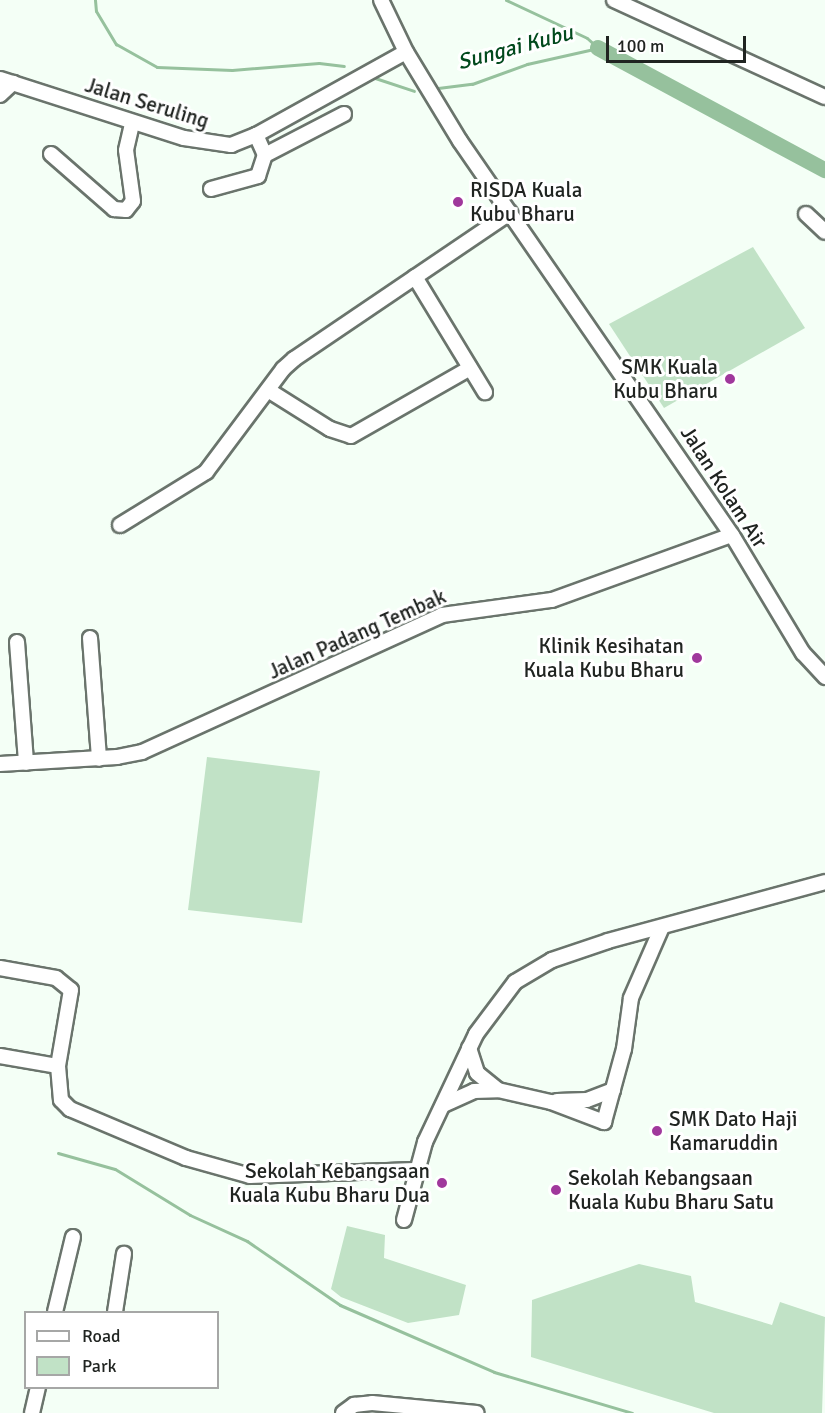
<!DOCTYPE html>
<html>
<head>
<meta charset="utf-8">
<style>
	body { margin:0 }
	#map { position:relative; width:825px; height:1413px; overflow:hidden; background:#f4fff6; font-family:Signika,sans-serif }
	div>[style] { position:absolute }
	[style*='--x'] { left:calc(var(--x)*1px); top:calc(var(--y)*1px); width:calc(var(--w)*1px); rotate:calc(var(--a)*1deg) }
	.green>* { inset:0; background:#c1e2c6 }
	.stream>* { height:3px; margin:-1.5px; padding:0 1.5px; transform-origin:1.5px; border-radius:1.5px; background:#96c19d }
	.river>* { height:16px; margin:-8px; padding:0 8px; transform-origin:8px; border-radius:8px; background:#96c19d }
	.roads { filter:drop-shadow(2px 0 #6a746c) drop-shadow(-2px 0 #6a746c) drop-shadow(0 2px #6a746c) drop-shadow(0 -2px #6a746c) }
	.minor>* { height:14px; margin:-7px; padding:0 7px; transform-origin:7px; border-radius:7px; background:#fff }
	.dots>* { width:16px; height:16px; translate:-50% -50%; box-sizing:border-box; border:3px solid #fff; border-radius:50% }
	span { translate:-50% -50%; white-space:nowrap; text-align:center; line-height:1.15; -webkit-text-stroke:6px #fff; paint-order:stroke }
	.street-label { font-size:21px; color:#202421 }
	.poi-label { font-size:21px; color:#202421 }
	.left { translate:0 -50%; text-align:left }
	.right { translate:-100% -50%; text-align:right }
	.water-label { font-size:22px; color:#034a1e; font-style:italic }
	.legend { position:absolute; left:24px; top:1311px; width:195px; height:78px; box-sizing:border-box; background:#fff; border:2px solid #a6a7a6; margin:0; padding:8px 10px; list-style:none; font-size:18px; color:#202421 }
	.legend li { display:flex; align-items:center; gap:12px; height:30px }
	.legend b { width:30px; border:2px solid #a6a7a6 }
	.scale { position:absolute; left:606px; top:36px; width:140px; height:27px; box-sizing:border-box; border:3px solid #202421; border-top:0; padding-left:8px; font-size:18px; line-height:21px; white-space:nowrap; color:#202421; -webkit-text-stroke:4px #fff; paint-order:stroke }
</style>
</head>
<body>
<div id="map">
	<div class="green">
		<i style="clip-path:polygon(753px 247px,805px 328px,664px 408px,609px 324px)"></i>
		<i style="clip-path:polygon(207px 757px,320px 771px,302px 923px,188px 910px)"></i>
		<i style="clip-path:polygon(347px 1226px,385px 1235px,384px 1258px,466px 1285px,459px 1315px,408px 1323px,341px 1297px,331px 1289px)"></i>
		<i style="clip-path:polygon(639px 1264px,691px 1276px,695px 1302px,772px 1325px,780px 1302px,825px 1317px,822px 1413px,714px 1413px,531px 1357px,532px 1300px)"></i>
	</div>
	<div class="stream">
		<i style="--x:95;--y:0;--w:11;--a:85"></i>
		<i style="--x:96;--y:11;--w:39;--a:59"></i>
		<i style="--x:116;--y:44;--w:47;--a:29.3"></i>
		<i style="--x:157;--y:67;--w:75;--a:2.3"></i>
		<i style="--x:232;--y:70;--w:87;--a:-4.6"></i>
		<i style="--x:319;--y:63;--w:25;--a:7"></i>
		<i style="--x:506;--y:0;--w:89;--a:25.1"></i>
		<i style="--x:587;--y:38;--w:15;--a:42"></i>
		<i style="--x:375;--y:78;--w:41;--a:18.4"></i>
		<i style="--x:438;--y:88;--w:34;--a:-7"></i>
		<i style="--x:472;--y:84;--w:59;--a:-20"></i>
		<i style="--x:527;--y:64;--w:73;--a:-12.7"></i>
		<i style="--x:58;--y:1153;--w:59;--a:15.7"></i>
		<i style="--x:115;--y:1169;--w:88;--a:31.5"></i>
		<i style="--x:190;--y:1215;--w:63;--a:24.5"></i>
		<i style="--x:247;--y:1241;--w:113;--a:34.5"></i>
		<i style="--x:340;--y:1305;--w:168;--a:23.5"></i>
		<i style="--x:494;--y:1372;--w:144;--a:16.5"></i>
	</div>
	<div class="river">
		<i style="--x:598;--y:48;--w:258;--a:28.3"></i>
	</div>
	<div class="roads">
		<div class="minor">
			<i style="--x:381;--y:0;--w:58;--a:64.3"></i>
			<i style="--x:406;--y:52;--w:104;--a:58.8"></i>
			<i style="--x:460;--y:141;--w:479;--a:55.4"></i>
			<i style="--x:732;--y:535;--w:138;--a:59"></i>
			<i style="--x:803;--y:653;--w:33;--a:47"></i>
			<i style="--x:614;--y:0;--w:232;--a:24.7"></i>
			<i style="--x:0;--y:79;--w:193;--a:17.8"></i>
			<i style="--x:184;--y:138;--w:48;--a:8.5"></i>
			<i style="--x:231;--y:145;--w:27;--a:-22"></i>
			<i style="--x:256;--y:135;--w:171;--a:-29"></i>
			<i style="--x:0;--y:95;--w:18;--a:-43"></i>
			<i style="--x:51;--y:154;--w:84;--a:41.1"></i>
			<i style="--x:114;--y:209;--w:12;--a:5"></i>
			<i style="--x:126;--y:210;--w:11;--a:-52"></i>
			<i style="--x:133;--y:201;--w:51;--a:-97.8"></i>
			<i style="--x:126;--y:150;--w:28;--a:-77"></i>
			<i style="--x:265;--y:155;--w:89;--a:-27.4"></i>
			<i style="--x:211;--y:189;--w:49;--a:-15.5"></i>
			<i style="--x:258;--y:176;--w:22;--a:-72"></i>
			<i style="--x:265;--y:155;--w:22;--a:-114"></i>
			<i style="--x:806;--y:214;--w:26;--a:43"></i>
			<i style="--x:415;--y:277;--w:135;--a:58.7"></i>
			<i style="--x:268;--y:390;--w:73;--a:32.2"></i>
			<i style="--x:330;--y:429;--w:22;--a:18"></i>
			<i style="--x:351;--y:436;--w:137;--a:-29.7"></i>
			<i style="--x:120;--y:525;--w:101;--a:-31.6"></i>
			<i style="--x:206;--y:472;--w:129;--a:-53.2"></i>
			<i style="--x:283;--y:369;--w:15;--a:-42"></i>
			<i style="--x:294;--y:359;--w:261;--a:-34.1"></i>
			<i style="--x:90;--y:638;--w:121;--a:85.7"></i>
			<i style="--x:17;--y:642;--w:121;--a:85.7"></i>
			<i style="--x:0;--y:764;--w:117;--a:-3.4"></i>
			<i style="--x:117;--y:757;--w:25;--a:-11"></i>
			<i style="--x:142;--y:752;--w:330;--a:-24.5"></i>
			<i style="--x:442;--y:615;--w:111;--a:-7.8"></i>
			<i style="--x:552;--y:600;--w:191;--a:-19.9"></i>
			<i style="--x:0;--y:968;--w:57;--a:10.1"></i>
			<i style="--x:56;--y:978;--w:19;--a:39"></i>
			<i style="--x:71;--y:990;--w:77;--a:99.7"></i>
			<i style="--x:58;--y:1066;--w:34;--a:85"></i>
			<i style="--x:61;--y:1100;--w:13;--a:45"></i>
			<i style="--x:70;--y:1109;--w:126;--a:22.9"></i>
			<i style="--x:186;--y:1158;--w:66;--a:15.7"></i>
			<i style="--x:250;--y:1176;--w:164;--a:-2.1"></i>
			<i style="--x:469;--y:1048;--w:26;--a:72"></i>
			<i style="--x:477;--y:1073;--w:27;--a:39"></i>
			<i style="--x:0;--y:1056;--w:59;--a:9.8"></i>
			<i style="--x:557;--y:1101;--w:30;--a:-2"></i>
			<i style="--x:587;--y:1100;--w:28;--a:-21"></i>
			<i style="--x:443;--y:1105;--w:34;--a:-24"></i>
			<i style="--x:474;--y:1091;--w:24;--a:-2"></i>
			<i style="--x:498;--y:1090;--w:54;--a:12.8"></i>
			<i style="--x:551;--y:1102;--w:57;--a:20.7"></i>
			<i style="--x:604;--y:1122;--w:76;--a:-74.7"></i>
			<i style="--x:624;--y:1049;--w:51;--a:-82.2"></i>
			<i style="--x:631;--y:998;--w:77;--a:-66.4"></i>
			<i style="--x:404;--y:1220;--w:81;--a:-74.9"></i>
			<i style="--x:425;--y:1142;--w:119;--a:-64.7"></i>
			<i style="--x:476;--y:1034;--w:65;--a:-53.1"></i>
			<i style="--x:515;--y:982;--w:43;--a:-30.7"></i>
			<i style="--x:552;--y:960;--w:59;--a:-18.7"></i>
			<i style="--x:608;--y:941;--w:225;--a:-15.2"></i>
			<i style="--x:55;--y:1312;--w:77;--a:-76.5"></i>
			<i style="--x:115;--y:1312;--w:59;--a:-81.2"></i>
			<i style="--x:32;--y:1413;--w:26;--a:-77"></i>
			<i style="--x:343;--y:1413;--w:14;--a:-36"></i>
			<i style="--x:354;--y:1405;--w:18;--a:-6"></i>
			<i style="--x:372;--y:1403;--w:105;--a:5.4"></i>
		</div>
	</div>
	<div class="dots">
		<i style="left:458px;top:202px;background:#a0389c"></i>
		<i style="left:730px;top:379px;background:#a0389c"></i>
		<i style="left:697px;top:658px;background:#a0389c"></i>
		<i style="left:657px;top:1131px;background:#a0389c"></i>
		<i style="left:442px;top:1183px;background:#a0389c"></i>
		<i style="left:556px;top:1190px;background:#a0389c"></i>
	</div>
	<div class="street-label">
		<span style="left:147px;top:103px;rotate:17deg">Jalan Seruling</span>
		<span style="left:724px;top:487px;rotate:57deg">Jalan Kolam Air</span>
		<span style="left:357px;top:634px;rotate:-24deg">Jalan Padang Tembak</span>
	</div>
	<div class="poi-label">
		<span class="left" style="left:470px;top:202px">RISDA Kuala<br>Kubu Bharu</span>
		<span class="right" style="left:718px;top:379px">SMK Kuala<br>Kubu Bharu</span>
		<span class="right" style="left:684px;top:658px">Klinik Kesihatan<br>Kuala Kubu Bharu</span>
		<span class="left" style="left:669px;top:1131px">SMK Dato Haji<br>Kamaruddin</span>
		<span class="right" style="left:430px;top:1183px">Sekolah Kebangsaan<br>Kuala Kubu Bharu Dua</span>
		<span class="left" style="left:568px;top:1190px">Sekolah Kebangsaan<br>Kuala Kubu Bharu Satu</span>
	</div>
	<div class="water-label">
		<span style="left:515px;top:47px;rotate:-15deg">Sungai Kubu</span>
	</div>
	<ul class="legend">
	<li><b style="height:8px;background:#fff"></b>Road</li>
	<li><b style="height:16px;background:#c1e2c6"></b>Park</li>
	</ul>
	<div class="scale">100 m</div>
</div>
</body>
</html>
